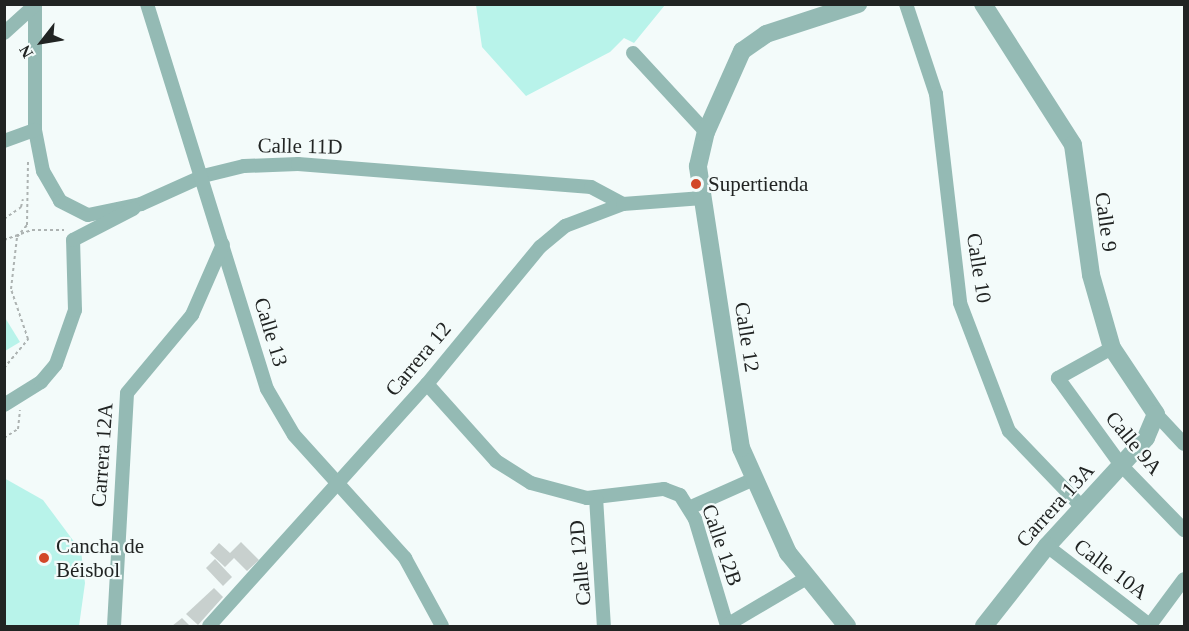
<!DOCTYPE html>
<html>
<head>
<meta charset="utf-8">
<style>
	body { margin:0 }
	#map { position:relative; width:1189px; height:631px; overflow:hidden; background:#f3fbfa; font-family:"Times New Roman",serif }
	div>[style] { position:absolute }
	[style*='--x'] { left:calc(var(--x)*1px); top:calc(var(--y)*1px); width:calc(var(--w)*1px); rotate:calc(var(--a)*1deg) }
	.green>* { inset:0; background:#b8f3ea }
	.building>* { inset:0; background:#c8d0ce }
	.path>* { height:2px; margin-top:-1px; transform-origin:0; background:repeating-linear-gradient(90deg,#adb3b2 0 3px,transparent 0 6px) }
	.minor>* { height:14px; margin:-7px; padding:0 7px; transform-origin:7px; border-radius:7px; background:#94bab4 }
	.tertiary>* { height:18px; margin:-9px; padding:0 9px; transform-origin:9px; border-radius:9px; background:#94bab4 }
	.dots>* { width:16px; height:16px; translate:-50% -50%; box-sizing:border-box; border:3px solid #f3fbfa; border-radius:50% }
	span { translate:-50% -50%; white-space:nowrap; text-align:center; line-height:1.15; -webkit-text-stroke:4.5px #f3fbfa; paint-order:stroke }
	.street-label { font-size:21px; color:#212423 }
	.poi-label { font-size:21px; color:#212423 }
	.left { translate:0 -50%; text-align:left }
	.frame { position:absolute; inset:0; border:6px solid #212423; pointer-events:none }
	.north { position:absolute; left:12px; top:12px; width:60px; height:60px; -webkit-text-stroke:4px #f3fbfa; paint-order:stroke; rotate:239deg; font-size:16px; font-weight:700; line-height:24px; text-align:center; color:#212423 }
	.north::after { content:''; display:block; margin:auto; width:21px; height:27px; background:#212423; clip-path:polygon(50% 0,100% 100%,50% 72%,0 100%) }
</style>
</head>
<body>
<div id="map">
	<div class="green">
		<i style="clip-path:polygon(476px 5px,476px 4px,665px 5px,634px 43px,624px 38px,610px 52px,526px 96px,482px 47px)"></i>
		<i style="clip-path:polygon(4px 316px,20px 342px,5px 351px,4px 351px)"></i>
		<i style="clip-path:polygon(4px 478px,43px 500px,81px 551px,85px 583px,79px 626px,5px 626px)"></i>
	</div>
	<div class="building">
		<i style="clip-path:polygon(241px 542px,259px 560px,247px 571px,234px 558px,225px 567px,210px 553px,219px 543px,230px 553px)"></i>
		<i style="clip-path:polygon(215px 559px,232px 577px,223px 586px,206px 568px)"></i>
		<i style="clip-path:polygon(214px 588px,223px 597px,198px 625px,186px 614px)"></i>
		<i style="clip-path:polygon(182px 618px,190px 626px,172px 626px)"></i>
	</div>
	<div class="path">
		<i style="--x:4;--y:219;--w:21;--a:-35"></i>
		<i style="--x:21;--y:207;--w:8;--a:-76"></i>
		<i style="--x:4;--y:240;--w:30;--a:-20"></i>
		<i style="--x:32;--y:230;--w:32;--a:0"></i>
		<i style="--x:4;--y:368;--w:38;--a:-50"></i>
		<i style="--x:28;--y:339;--w:53;--a:-108.8"></i>
		<i style="--x:11;--y:289;--w:52;--a:-83.4"></i>
		<i style="--x:17;--y:237;--w:16;--a:-50"></i>
		<i style="--x:27;--y:225;--w:64;--a:-89.1"></i>
		<i style="--x:4;--y:438;--w:17;--a:-33"></i>
		<i style="--x:18;--y:429;--w:19;--a:-84"></i>
	</div>
	<div class="minor">
		<i style="--x:35;--y:4;--w:126;--a:90"></i>
		<i style="--x:35;--y:130;--w:42;--a:79"></i>
		<i style="--x:43;--y:171;--w:34;--a:60"></i>
		<i style="--x:60;--y:201;--w:31;--a:27"></i>
		<i style="--x:88;--y:215;--w:54;--a:-11.7"></i>
		<i style="--x:141;--y:204;--w:68;--a:-24.3"></i>
		<i style="--x:203;--y:176;--w:42;--a:-13.7"></i>
		<i style="--x:244;--y:166;--w:54;--a:-2.1"></i>
		<i style="--x:298;--y:164;--w:294;--a:4.5"></i>
		<i style="--x:591;--y:187;--w:36;--a:28"></i>
		<i style="--x:147;--y:4;--w:403;--a:72.7"></i>
		<i style="--x:267;--y:389;--w:53;--a:59.6"></i>
		<i style="--x:294;--y:435;--w:166;--a:47.9"></i>
		<i style="--x:405;--y:558;--w:77;--a:61.4"></i>
		<i style="--x:906;--y:4;--w:95;--a:71.6"></i>
		<i style="--x:936;--y:94;--w:210;--a:83.4"></i>
		<i style="--x:960;--y:303;--w:137;--a:69.1"></i>
		<i style="--x:1009;--y:431;--w:105;--a:46.2"></i>
		<i style="--x:4;--y:33;--w:42;--a:-42.1"></i>
		<i style="--x:633;--y:53;--w:108;--a:47.3"></i>
		<i style="--x:4;--y:141;--w:33;--a:-20"></i>
		<i style="--x:1112;--y:348;--w:62;--a:150.9"></i>
		<i style="--x:1058;--y:378;--w:107;--a:54.1"></i>
		<i style="--x:1121;--y:465;--w:91;--a:45.9"></i>
		<i style="--x:427;--y:384;--w:103;--a:48.1"></i>
		<i style="--x:496;--y:461;--w:41;--a:32.2"></i>
		<i style="--x:531;--y:483;--w:58;--a:15"></i>
		<i style="--x:587;--y:498;--w:78;--a:-6.7"></i>
		<i style="--x:664;--y:489;--w:17;--a:21"></i>
		<i style="--x:680;--y:495;--w:28;--a:58"></i>
		<i style="--x:695;--y:519;--w:112;--a:73.3"></i>
		<i style="--x:4;--y:405;--w:44;--a:-31.9"></i>
		<i style="--x:41;--y:382;--w:23;--a:-50"></i>
		<i style="--x:56;--y:364;--w:57;--a:-70.6"></i>
		<i style="--x:75;--y:310;--w:70;--a:-91.6"></i>
		<i style="--x:73;--y:240;--w:68;--a:-27.3"></i>
		<i style="--x:1156;--y:414;--w:41;--a:47"></i>
		<i style="--x:596;--y:497;--w:129;--a:86.5"></i>
		<i style="--x:689;--y:508;--w:69;--a:-24"></i>
		<i style="--x:1047;--y:546;--w:131;--a:37.6"></i>
		<i style="--x:727;--y:625;--w:91;--a:-30.5"></i>
		<i style="--x:1150;--y:625;--w:57;--a:-53.5"></i>
		<i style="--x:114;--y:626;--w:233;--a:-86.8"></i>
		<i style="--x:127;--y:393;--w:102;--a:-50.2"></i>
		<i style="--x:192;--y:315;--w:77;--a:-66.4"></i>
		<i style="--x:209;--y:626;--w:326;--a:-48"></i>
		<i style="--x:427;--y:384;--w:178;--a:-50.5"></i>
		<i style="--x:540;--y:247;--w:33;--a:-40"></i>
		<i style="--x:565;--y:226;--w:62;--a:-20.8"></i>
		<i style="--x:623;--y:204;--w:80;--a:-4.3"></i>
	</div>
	<div class="tertiary">
		<i style="--x:983;--y:4;--w:167;--a:57.4"></i>
		<i style="--x:1073;--y:145;--w:131;--a:82.1"></i>
		<i style="--x:1091;--y:275;--w:76;--a:74"></i>
		<i style="--x:1112;--y:348;--w:79;--a:56.3"></i>
		<i style="--x:1156;--y:414;--w:26;--a:113"></i>
		<i style="--x:1146;--y:438;--w:147;--a:132.5"></i>
		<i style="--x:1047;--y:546;--w:102;--a:128.2"></i>
		<i style="--x:847;--y:626;--w:94;--a:-128.9"></i>
		<i style="--x:788;--y:553;--w:115;--a:-114.1"></i>
		<i style="--x:741;--y:448;--w:285;--a:-98.7"></i>
		<i style="--x:698;--y:166;--w:35;--a:-77"></i>
		<i style="--x:706;--y:132;--w:89;--a:-66"></i>
		<i style="--x:742;--y:51;--w:29;--a:-35"></i>
		<i style="--x:766;--y:34;--w:97;--a:-18.1"></i>
	</div>
	<div class="dots">
		<i style="left:696px;top:184px;background:#d24829"></i>
		<i style="left:44px;top:558px;background:#d24829"></i>
	</div>
	<div class="street-label">
		<span style="left:300px;top:146px;rotate:1deg">Calle 11D</span>
		<span style="left:1106px;top:222px;rotate:82deg">Calle 9</span>
		<span style="left:979px;top:268px;rotate:81deg">Calle 10</span>
		<span style="left:271px;top:332px;rotate:73deg">Calle 13</span>
		<span style="left:747px;top:337px;rotate:81deg">Calle 12</span>
		<span style="left:418px;top:359px;rotate:-50deg">Carrera 12</span>
		<span style="left:1134px;top:443px;rotate:50deg">Calle 9A</span>
		<span style="left:102px;top:455px;rotate:-86deg">Carrera 12A</span>
		<span style="left:1055px;top:505px;rotate:-48deg">Carrera 13A</span>
		<span style="left:722px;top:545px;rotate:71deg">Calle 12B</span>
		<span style="left:580px;top:563px;rotate:-95deg">Calle 12D</span>
		<span style="left:1111px;top:569px;rotate:37deg">Calle 10A</span>
	</div>
	<div class="poi-label">
		<span class="left" style="left:708px;top:184px">Supertienda</span>
		<span class="left" style="left:56px;top:558px">Cancha de<br>Béisbol</span>
	</div>
	<div class="frame"></div>
	<div class="north">N</div>
</div>
</body>
</html>
